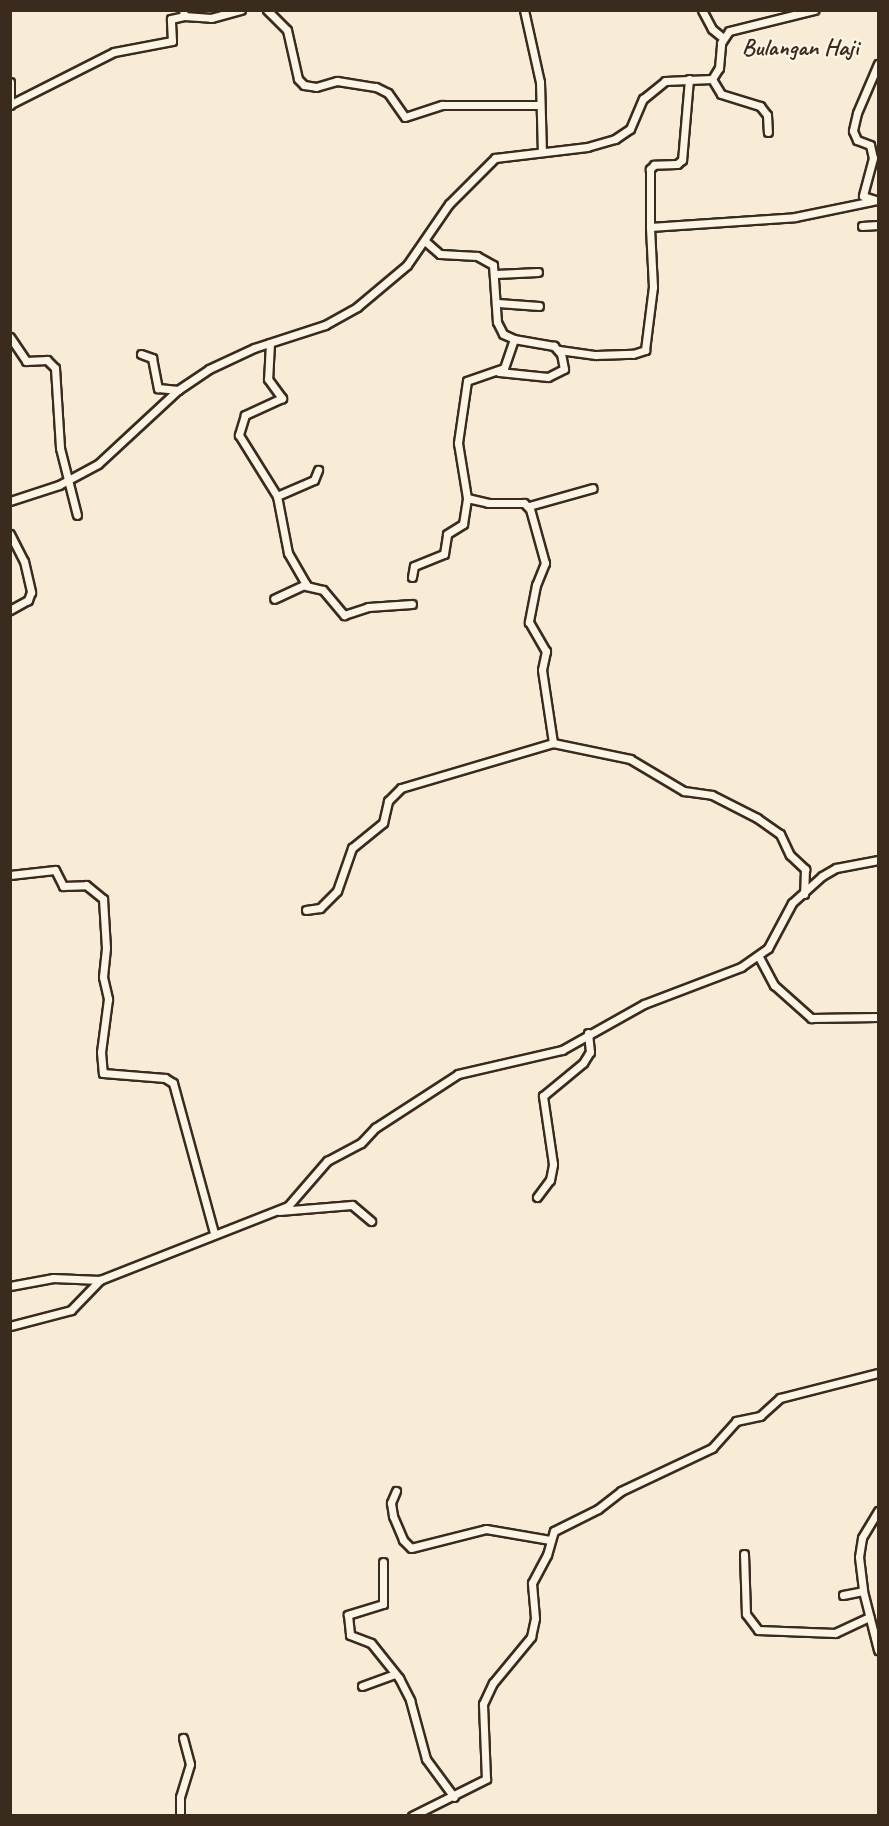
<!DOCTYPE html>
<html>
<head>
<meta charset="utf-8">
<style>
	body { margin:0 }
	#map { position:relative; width:889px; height:1826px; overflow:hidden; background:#f8ecd6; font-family:Caveat,sans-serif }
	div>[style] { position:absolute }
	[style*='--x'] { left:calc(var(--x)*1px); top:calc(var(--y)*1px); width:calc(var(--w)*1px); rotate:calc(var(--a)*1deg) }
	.roads { filter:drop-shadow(2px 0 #3b2a1e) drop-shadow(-2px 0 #3b2a1e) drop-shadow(0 2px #3b2a1e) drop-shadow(0 -2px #3b2a1e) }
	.street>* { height:7px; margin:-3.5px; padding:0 3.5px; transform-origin:3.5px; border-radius:3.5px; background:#fcf5e5 }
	span { translate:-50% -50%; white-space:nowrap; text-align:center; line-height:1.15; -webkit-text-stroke:4.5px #fcf5e5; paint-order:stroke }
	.quarter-label { font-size:24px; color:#3b2a1e; font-weight:700 }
	.frame { position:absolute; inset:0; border:12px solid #3b2a1e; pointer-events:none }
</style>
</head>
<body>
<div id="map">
	<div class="roads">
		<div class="street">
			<i style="--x:267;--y:10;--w:28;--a:45"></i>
			<i style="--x:287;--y:30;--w:50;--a:77.3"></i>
			<i style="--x:298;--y:79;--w:8;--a:45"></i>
			<i style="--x:304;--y:85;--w:12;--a:9"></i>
			<i style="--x:316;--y:87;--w:22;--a:-16"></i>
			<i style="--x:337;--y:81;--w:39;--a:9"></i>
			<i style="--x:376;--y:87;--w:13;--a:27"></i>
			<i style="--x:388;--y:93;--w:29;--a:55"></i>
			<i style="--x:405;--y:117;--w:39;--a:-18"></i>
			<i style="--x:442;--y:105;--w:97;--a:0"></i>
			<i style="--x:524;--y:10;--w:74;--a:77.5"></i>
			<i style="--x:540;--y:82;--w:70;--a:88.4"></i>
			<i style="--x:702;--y:10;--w:21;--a:62"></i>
			<i style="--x:712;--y:29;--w:14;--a:39"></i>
			<i style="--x:184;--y:16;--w:27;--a:4"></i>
			<i style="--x:211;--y:18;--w:31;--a:-15"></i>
			<i style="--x:878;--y:64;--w:53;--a:113.2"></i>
			<i style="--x:857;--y:113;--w:18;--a:103"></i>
			<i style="--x:853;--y:131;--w:10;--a:66"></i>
			<i style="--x:857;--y:140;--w:14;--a:21"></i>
			<i style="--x:870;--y:145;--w:13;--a:77"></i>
			<i style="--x:873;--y:158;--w:39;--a:105"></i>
			<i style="--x:863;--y:196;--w:16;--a:18"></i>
			<i style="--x:689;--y:79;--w:81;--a:94.9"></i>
			<i style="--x:682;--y:160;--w:6;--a:141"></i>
			<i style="--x:677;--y:164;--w:23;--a:178"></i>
			<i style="--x:654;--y:165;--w:6;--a:135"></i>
			<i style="--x:650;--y:169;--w:58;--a:90"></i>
			<i style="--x:650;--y:227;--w:145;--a:-3.9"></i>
			<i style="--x:795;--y:217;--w:80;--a:-11.6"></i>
			<i style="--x:712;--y:79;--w:17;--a:59"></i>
			<i style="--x:721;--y:94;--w:41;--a:17.1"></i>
			<i style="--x:760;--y:106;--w:11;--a:52"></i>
			<i style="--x:767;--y:115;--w:17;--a:87"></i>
			<i style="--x:10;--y:82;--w:23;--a:90"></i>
			<i style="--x:11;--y:104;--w:115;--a:-26.8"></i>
			<i style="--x:114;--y:52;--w:59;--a:-10.7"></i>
			<i style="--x:172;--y:41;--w:22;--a:-93"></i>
			<i style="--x:171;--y:19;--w:13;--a:-13"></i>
			<i style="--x:184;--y:16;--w:6;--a:-99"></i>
			<i style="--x:862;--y:226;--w:16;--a:-4"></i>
			<i style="--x:426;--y:242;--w:18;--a:41"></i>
			<i style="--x:440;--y:254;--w:37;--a:3"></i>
			<i style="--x:477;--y:256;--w:18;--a:29"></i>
			<i style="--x:493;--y:265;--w:57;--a:86"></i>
			<i style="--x:497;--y:322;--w:13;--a:63"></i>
			<i style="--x:503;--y:334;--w:12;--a:24"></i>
			<i style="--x:514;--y:339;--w:31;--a:109"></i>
			<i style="--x:504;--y:368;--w:39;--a:161"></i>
			<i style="--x:467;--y:381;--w:63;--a:98.3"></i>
			<i style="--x:458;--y:443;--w:56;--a:80.7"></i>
			<i style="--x:467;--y:498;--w:22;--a:13"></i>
			<i style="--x:488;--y:503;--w:36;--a:0"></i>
			<i style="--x:524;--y:503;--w:8;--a:45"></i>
			<i style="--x:530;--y:509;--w:56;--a:74.5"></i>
			<i style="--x:545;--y:563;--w:24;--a:112"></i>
			<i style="--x:536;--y:585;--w:38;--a:101"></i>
			<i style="--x:529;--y:622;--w:34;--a:60"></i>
			<i style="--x:546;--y:651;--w:19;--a:102"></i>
			<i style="--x:542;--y:670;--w:74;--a:81.4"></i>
			<i style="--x:553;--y:743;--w:79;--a:11.7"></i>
			<i style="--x:630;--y:759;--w:63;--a:30.7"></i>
			<i style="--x:684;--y:791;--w:28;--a:8"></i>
			<i style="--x:712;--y:795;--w:51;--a:27.1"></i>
			<i style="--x:757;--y:818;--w:28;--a:35"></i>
			<i style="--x:780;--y:834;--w:23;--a:65"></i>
			<i style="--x:790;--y:855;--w:21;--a:43"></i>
			<i style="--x:805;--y:869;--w:25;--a:92"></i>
			<i style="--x:496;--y:274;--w:42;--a:-2.7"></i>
			<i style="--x:498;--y:303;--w:41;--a:4.2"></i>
			<i style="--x:10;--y:337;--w:29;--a:56"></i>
			<i style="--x:26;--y:361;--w:21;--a:-3"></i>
			<i style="--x:47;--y:360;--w:11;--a:45"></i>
			<i style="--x:55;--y:368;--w:80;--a:86.4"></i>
			<i style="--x:60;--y:448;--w:69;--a:75.8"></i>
			<i style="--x:270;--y:343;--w:36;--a:93"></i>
			<i style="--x:268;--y:379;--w:24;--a:54"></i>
			<i style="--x:282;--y:398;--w:41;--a:155.3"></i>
			<i style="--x:245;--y:415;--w:21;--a:107"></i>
			<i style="--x:239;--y:435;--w:72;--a:58.1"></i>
			<i style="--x:277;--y:496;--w:58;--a:79.1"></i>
			<i style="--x:288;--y:553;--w:36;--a:60"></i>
			<i style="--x:306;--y:584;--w:35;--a:155"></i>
			<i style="--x:559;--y:350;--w:37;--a:8"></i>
			<i style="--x:596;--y:355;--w:37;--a:-2"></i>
			<i style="--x:633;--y:354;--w:13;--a:-18"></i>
			<i style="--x:645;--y:350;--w:64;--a:-82.8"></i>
			<i style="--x:653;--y:287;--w:60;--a:-92.9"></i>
			<i style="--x:141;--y:354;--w:12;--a:20"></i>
			<i style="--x:152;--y:358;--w:31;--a:79"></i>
			<i style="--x:158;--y:388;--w:20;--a:6"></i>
			<i style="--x:499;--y:372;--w:49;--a:5.8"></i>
			<i style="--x:548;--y:377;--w:18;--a:-27"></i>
			<i style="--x:564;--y:369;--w:15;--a:-101"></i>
			<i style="--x:561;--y:354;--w:11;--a:-131"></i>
			<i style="--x:554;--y:346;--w:41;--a:-170.1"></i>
			<i style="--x:277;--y:496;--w:40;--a:-23.4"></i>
			<i style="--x:314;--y:480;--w:11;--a:-68"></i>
			<i style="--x:10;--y:501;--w:52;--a:-18.1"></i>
			<i style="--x:59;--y:485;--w:44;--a:-28.3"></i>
			<i style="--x:98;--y:464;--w:109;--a:-42.8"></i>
			<i style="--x:178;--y:390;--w:37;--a:-34"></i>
			<i style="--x:209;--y:369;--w:50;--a:-25"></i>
			<i style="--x:254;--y:348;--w:75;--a:-17.9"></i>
			<i style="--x:325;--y:325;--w:37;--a:-29"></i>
			<i style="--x:357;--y:307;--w:65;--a:-40"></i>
			<i style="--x:407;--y:265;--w:74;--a:-55.5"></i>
			<i style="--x:449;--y:204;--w:65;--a:-45"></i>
			<i style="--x:495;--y:158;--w:93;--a:-6.8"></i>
			<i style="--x:587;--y:147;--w:29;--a:-16"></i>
			<i style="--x:615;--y:139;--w:18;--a:-34"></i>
			<i style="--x:630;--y:129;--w:33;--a:-67"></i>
			<i style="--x:643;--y:99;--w:28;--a:-39"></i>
			<i style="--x:665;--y:81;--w:47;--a:-2.4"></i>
			<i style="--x:712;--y:79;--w:13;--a:-58"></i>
			<i style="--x:719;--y:68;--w:25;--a:-85"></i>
			<i style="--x:721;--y:43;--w:14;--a:-56"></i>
			<i style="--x:729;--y:31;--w:88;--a:-13.9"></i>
			<i style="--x:529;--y:506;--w:66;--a:-15.7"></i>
			<i style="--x:10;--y:534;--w:30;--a:63"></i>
			<i style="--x:24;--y:561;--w:32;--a:77"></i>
			<i style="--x:31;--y:592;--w:9;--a:111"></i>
			<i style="--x:28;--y:600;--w:21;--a:151"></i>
			<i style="--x:412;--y:577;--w:11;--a:-80"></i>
			<i style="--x:414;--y:566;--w:32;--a:-22"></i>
			<i style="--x:444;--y:554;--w:20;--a:-81"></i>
			<i style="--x:447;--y:534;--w:19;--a:-32"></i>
			<i style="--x:463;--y:524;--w:26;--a:-81"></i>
			<i style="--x:306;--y:586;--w:17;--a:13"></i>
			<i style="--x:323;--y:590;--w:33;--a:50"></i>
			<i style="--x:344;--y:615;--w:25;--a:-18"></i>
			<i style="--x:368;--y:607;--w:44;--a:-3.9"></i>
			<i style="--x:10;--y:875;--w:45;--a:-6.3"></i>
			<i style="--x:55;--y:870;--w:18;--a:63"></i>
			<i style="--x:63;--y:886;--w:23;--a:-2"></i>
			<i style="--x:86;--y:885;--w:22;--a:39"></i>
			<i style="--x:103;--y:899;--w:49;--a:86.5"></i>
			<i style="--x:106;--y:948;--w:29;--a:96"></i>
			<i style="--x:103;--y:977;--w:23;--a:77"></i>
			<i style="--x:108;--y:999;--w:53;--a:97.5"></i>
			<i style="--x:101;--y:1052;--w:21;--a:85"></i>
			<i style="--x:103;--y:1073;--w:62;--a:4.6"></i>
			<i style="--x:165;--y:1078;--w:9;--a:32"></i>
			<i style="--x:173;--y:1083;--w:156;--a:74.7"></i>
			<i style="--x:306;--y:910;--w:14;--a:-8"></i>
			<i style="--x:320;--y:908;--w:24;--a:-45"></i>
			<i style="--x:337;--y:891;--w:46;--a:-70.8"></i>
			<i style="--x:352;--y:848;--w:40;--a:-39"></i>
			<i style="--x:383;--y:823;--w:23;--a:-77"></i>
			<i style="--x:388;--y:801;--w:18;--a:-45"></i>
			<i style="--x:401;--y:788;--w:159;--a:-16.5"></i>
			<i style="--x:759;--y:957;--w:32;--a:62"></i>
			<i style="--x:774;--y:985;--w:50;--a:41.7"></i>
			<i style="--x:811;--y:1018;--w:67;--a:-0.9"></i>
			<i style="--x:537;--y:1197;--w:21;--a:-53"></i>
			<i style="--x:550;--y:1180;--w:16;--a:-79"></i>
			<i style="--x:553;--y:1164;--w:69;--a:-98.4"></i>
			<i style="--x:543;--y:1096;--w:52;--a:-39.5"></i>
			<i style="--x:583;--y:1063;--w:13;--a:-58"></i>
			<i style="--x:590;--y:1052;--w:19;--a:-96"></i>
			<i style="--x:279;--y:1211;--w:73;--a:-4.7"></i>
			<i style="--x:352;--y:1205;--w:25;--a:40"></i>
			<i style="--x:10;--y:1286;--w:44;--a:-10.5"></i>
			<i style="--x:53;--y:1278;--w:47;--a:2.4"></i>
			<i style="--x:10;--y:1326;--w:63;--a:-14.7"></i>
			<i style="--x:71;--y:1310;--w:42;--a:-46"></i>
			<i style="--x:100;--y:1280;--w:202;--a:-21.5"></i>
			<i style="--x:288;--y:1206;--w:60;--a:-49.1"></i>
			<i style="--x:327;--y:1161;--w:38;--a:-28"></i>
			<i style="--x:361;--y:1143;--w:21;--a:-47"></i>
			<i style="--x:375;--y:1128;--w:99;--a:-33"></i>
			<i style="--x:458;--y:1074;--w:107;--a:-13"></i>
			<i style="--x:562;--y:1050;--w:94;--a:-29.3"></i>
			<i style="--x:644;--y:1004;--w:104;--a:-20.9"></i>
			<i style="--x:741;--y:967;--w:33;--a:-35"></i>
			<i style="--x:768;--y:948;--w:51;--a:-61.9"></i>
			<i style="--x:792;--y:903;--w:40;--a:-42"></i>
			<i style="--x:822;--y:876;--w:16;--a:-30"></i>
			<i style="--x:836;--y:868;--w:43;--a:-10.8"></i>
			<i style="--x:396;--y:1491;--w:13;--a:113"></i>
			<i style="--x:391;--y:1503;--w:13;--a:81"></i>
			<i style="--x:393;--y:1516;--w:26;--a:67"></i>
			<i style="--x:403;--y:1540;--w:11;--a:45"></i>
			<i style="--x:411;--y:1548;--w:77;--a:-14.2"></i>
			<i style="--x:486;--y:1529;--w:65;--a:9.8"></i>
			<i style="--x:878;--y:1511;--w:31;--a:121"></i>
			<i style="--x:862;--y:1538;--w:19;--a:99"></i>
			<i style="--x:859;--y:1557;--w:34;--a:83"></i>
			<i style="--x:863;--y:1591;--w:61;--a:75.7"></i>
			<i style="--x:744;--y:1554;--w:60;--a:88.1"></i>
			<i style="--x:746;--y:1614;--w:20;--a:53"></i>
			<i style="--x:758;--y:1630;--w:77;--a:2.2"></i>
			<i style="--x:835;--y:1633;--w:38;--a:-25"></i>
			<i style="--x:383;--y:1562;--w:42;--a:90"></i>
			<i style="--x:383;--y:1604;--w:37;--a:163"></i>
			<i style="--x:348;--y:1615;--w:20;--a:84"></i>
			<i style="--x:350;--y:1635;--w:22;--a:21"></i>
			<i style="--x:371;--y:1643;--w:45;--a:51.3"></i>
			<i style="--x:399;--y:1678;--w:25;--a:63"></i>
			<i style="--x:410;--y:1700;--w:61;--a:74.8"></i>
			<i style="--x:426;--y:1759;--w:47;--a:53.6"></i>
			<i style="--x:843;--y:1595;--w:20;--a:-11"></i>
			<i style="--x:362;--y:1686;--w:35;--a:-20"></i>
			<i style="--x:180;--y:1816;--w:19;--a:-90"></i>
			<i style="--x:180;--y:1797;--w:34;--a:-73"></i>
			<i style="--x:190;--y:1764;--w:27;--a:-105"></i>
			<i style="--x:412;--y:1816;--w:83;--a:-26.6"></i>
			<i style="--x:486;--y:1779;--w:75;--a:-92.3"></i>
			<i style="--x:483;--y:1704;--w:23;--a:-65"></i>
			<i style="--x:493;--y:1683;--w:60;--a:-50.4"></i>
			<i style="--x:531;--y:1637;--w:19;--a:-78"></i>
			<i style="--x:535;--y:1618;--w:35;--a:-95"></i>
			<i style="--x:532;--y:1583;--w:32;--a:-62"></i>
			<i style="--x:547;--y:1555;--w:25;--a:-74"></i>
			<i style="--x:554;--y:1531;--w:49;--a:-26.6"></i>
			<i style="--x:598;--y:1509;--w:29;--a:-38"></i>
			<i style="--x:621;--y:1491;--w:101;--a:-25.3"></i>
			<i style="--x:712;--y:1448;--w:36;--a:-48"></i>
			<i style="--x:736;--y:1421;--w:25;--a:-12"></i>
			<i style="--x:760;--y:1416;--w:27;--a:-42"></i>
			<i style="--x:780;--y:1398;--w:101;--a:-14.3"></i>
		</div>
	</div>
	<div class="quarter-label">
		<span style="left:800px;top:48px">Bulangan Haji</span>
	</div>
	<div class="frame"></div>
</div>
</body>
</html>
